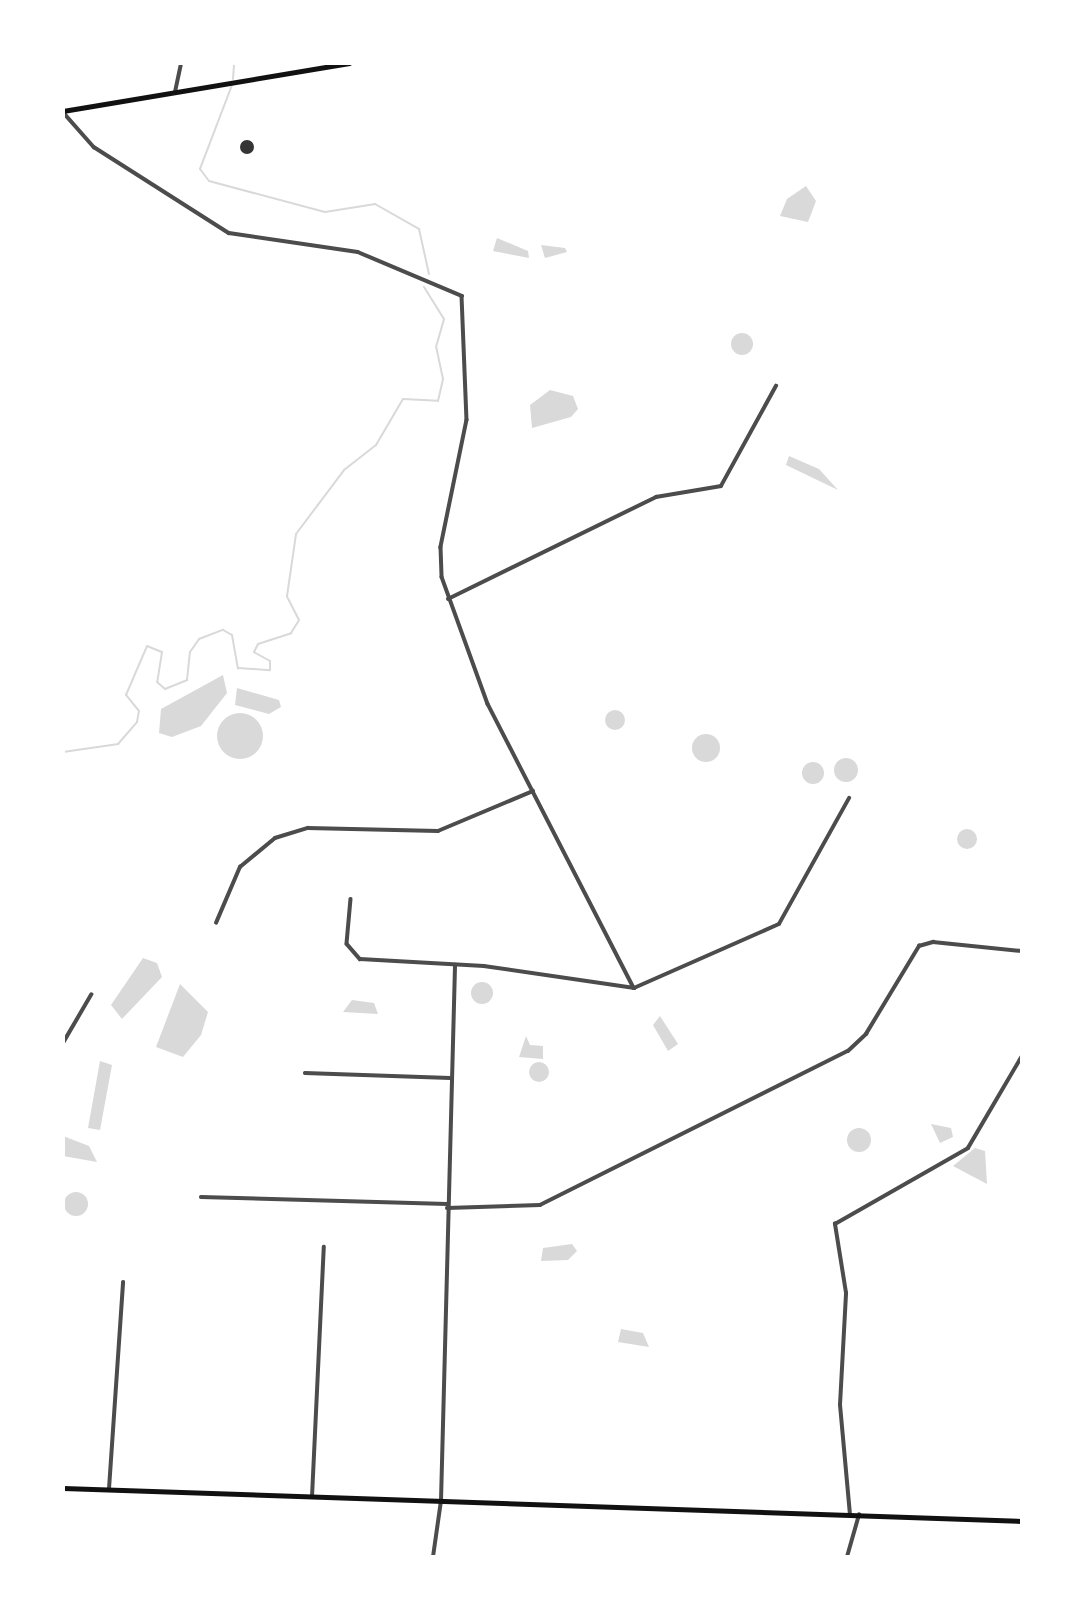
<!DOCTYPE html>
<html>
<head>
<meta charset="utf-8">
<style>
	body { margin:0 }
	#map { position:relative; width:1085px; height:1620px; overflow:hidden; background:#fff; font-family:"Roboto Serif",serif }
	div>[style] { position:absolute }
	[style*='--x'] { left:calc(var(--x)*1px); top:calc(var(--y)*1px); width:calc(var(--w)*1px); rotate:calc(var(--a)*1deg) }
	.water>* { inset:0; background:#d9d9d9 }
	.round { border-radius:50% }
	.stream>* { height:2px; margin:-1px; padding:0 1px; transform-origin:1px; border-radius:1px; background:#d9d9d9 }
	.building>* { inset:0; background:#353535 }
	.minor>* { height:3.5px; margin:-1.75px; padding:0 1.75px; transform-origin:1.75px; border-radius:1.75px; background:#4c4c4c }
	.secondary>* { height:4.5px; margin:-2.25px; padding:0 2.25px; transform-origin:2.25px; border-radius:2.25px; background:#111 }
	.trunk>* { height:5px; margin:-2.5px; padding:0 2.5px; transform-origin:2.5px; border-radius:2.5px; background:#111 }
	span { translate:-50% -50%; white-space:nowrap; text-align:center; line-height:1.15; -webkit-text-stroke:7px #fff; paint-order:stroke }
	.frame { position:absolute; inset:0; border:65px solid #fff; pointer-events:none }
</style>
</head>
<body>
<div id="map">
	<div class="water">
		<i style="clip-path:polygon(806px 186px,816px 201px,808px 222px,780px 216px,787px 199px)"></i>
		<i style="clip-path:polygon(497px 238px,528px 251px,529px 258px,493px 251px)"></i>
		<i style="clip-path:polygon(541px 245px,565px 248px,567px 252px,545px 258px)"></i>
		<i class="round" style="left:731px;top:333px;width:22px;height:22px"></i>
		<i style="clip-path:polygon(550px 390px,573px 396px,578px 409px,571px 417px,532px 428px,530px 405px)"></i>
		<i style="clip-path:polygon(789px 456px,819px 469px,838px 490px,786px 465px)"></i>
		<i style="clip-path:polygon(223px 675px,227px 693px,201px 726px,172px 737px,159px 733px,161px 709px)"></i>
		<i style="clip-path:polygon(237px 688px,279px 700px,281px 707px,269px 714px,235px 705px)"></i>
		<i class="round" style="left:605px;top:710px;width:20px;height:20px"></i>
		<i class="round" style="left:217px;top:713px;width:46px;height:46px"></i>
		<i class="round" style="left:692px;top:734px;width:28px;height:28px"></i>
		<i class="round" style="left:834px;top:758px;width:24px;height:24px"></i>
		<i class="round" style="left:802px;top:762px;width:22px;height:22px"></i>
		<i class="round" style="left:957px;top:829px;width:20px;height:20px"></i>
		<i style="clip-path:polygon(143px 958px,157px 963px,162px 977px,122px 1019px,111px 1005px)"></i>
		<i class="round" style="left:471px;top:982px;width:22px;height:22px"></i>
		<i style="clip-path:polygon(180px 984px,208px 1012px,201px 1035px,183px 1057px,156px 1047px)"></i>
		<i style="clip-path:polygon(352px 1000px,374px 1003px,378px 1014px,343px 1012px)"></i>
		<i style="clip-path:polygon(660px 1016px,678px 1044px,668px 1051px,653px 1025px)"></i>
		<i style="clip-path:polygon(526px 1036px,530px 1045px,543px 1046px,543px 1059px,519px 1057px)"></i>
		<i style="clip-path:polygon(100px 1061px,112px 1065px,100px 1130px,88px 1128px)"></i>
		<i class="round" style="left:529px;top:1062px;width:20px;height:20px"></i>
		<i style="clip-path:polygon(931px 1124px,951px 1128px,953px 1137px,940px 1143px)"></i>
		<i class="round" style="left:847px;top:1128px;width:24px;height:24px"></i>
		<i style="clip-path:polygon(63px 1136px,89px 1146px,97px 1162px,63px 1156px)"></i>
		<i style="clip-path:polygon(975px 1148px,985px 1151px,987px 1184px,953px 1166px)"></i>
		<i class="round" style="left:64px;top:1192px;width:24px;height:24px"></i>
		<i style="clip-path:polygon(572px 1244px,577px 1251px,568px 1260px,541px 1261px,543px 1248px)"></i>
		<i style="clip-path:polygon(621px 1329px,643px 1333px,649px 1347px,618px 1342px)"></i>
	</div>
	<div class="stream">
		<i style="--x:233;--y:79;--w:16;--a:-86"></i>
		<i style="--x:232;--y:85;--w:90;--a:110.9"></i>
		<i style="--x:200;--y:169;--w:15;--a:53"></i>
		<i style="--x:209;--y:181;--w:120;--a:15"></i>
		<i style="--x:325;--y:212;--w:51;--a:-9.1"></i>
		<i style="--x:375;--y:204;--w:51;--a:29.6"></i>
		<i style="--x:419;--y:229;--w:46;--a:77.5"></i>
		<i style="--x:63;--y:752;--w:56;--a:-8.3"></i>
		<i style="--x:118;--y:744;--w:29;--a:-49"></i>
		<i style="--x:137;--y:722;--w:11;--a:-80"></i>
		<i style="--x:139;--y:711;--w:21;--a:-129"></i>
		<i style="--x:126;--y:695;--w:53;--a:-66.8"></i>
		<i style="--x:147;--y:646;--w:16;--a:22"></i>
		<i style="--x:162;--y:652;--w:30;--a:99"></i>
		<i style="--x:157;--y:682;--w:11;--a:41"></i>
		<i style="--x:165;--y:689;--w:24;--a:-22"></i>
		<i style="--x:187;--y:680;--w:28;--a:-84"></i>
		<i style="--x:190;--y:652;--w:16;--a:-55"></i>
		<i style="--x:199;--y:639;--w:26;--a:-21"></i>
		<i style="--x:223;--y:630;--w:10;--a:29"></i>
		<i style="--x:232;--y:635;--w:34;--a:80"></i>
		<i style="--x:238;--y:668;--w:32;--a:4"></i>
		<i style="--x:270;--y:670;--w:9;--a:-90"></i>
		<i style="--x:270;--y:661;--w:18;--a:-151"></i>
		<i style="--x:254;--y:652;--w:9;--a:-63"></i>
		<i style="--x:258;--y:644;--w:35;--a:-18"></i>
		<i style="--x:291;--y:633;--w:15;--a:-58"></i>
		<i style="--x:299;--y:620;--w:27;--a:-117"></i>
		<i style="--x:287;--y:596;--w:63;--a:-81.7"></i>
		<i style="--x:296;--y:534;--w:80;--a:-53.1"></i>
		<i style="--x:344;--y:470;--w:41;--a:-38"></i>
		<i style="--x:376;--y:445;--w:53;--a:-59.6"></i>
		<i style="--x:403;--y:399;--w:35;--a:3"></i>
		<i style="--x:438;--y:401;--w:23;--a:-77"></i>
		<i style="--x:443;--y:379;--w:33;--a:-102"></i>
		<i style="--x:436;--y:347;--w:29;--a:-74"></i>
		<i style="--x:444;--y:319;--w:38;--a:-122"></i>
	</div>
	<div class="building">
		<i class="round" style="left:240px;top:140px;width:14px;height:14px"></i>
	</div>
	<div class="minor">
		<i style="--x:175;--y:92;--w:30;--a:-78"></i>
		<i style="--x:63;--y:112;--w:47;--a:48.5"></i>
		<i style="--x:94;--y:147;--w:160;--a:32.5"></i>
		<i style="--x:229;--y:233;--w:130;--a:8.4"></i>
		<i style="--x:358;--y:252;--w:113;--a:22.9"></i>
		<i style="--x:462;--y:296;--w:124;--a:87.7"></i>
		<i style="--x:467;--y:420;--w:130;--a:101.6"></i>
		<i style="--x:441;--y:547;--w:30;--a:88"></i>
		<i style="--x:442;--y:577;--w:135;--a:70.1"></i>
		<i style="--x:488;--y:704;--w:319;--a:62.8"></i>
		<i style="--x:448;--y:599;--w:232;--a:-26.1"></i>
		<i style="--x:656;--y:497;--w:66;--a:-9.6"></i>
		<i style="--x:721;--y:486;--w:114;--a:-61.2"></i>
		<i style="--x:351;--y:899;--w:45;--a:95.1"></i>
		<i style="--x:347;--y:944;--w:20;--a:49"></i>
		<i style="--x:360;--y:959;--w:124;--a:3.2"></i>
		<i style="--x:484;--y:966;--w:152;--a:8.3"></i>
		<i style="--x:634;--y:988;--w:158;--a:-23.8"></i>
		<i style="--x:779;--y:924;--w:144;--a:-60.9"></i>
		<i style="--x:216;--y:923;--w:61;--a:-66.8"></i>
		<i style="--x:240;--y:867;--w:45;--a:-39.6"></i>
		<i style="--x:275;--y:838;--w:34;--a:-17"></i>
		<i style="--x:308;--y:828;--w:130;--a:1.3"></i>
		<i style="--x:438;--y:831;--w:103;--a:-22.8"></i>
		<i style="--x:63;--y:1043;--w:56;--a:-59.7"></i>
		<i style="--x:305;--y:1073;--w:145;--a:2"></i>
		<i style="--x:201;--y:1197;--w:246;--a:1.6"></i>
		<i style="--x:447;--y:1208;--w:93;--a:-1.8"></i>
		<i style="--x:540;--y:1205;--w:344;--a:-26.6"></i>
		<i style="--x:848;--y:1051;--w:25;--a:-43"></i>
		<i style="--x:866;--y:1034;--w:103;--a:-58.9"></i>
		<i style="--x:919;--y:946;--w:15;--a:-16"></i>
		<i style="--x:933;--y:942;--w:89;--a:5.8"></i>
		<i style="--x:109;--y:1489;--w:207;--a:-86.1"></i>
		<i style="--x:312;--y:1497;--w:250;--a:-87.3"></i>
		<i style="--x:850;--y:1515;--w:110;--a:-95.2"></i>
		<i style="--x:840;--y:1405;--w:112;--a:-86.9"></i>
		<i style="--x:846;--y:1293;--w:70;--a:-99.1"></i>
		<i style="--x:835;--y:1224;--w:153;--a:-29.7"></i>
		<i style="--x:968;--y:1148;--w:107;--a:-59.6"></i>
		<i style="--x:433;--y:1557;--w:57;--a:-81.9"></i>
		<i style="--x:441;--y:1501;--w:536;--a:-88.5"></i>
		<i style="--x:847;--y:1557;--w:44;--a:-74.1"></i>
	</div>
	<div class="secondary">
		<i style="--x:63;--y:111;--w:290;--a:-9.5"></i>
	</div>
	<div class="trunk">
		<i style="--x:63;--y:1488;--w:960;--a:1.97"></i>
	</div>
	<div class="frame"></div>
</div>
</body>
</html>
